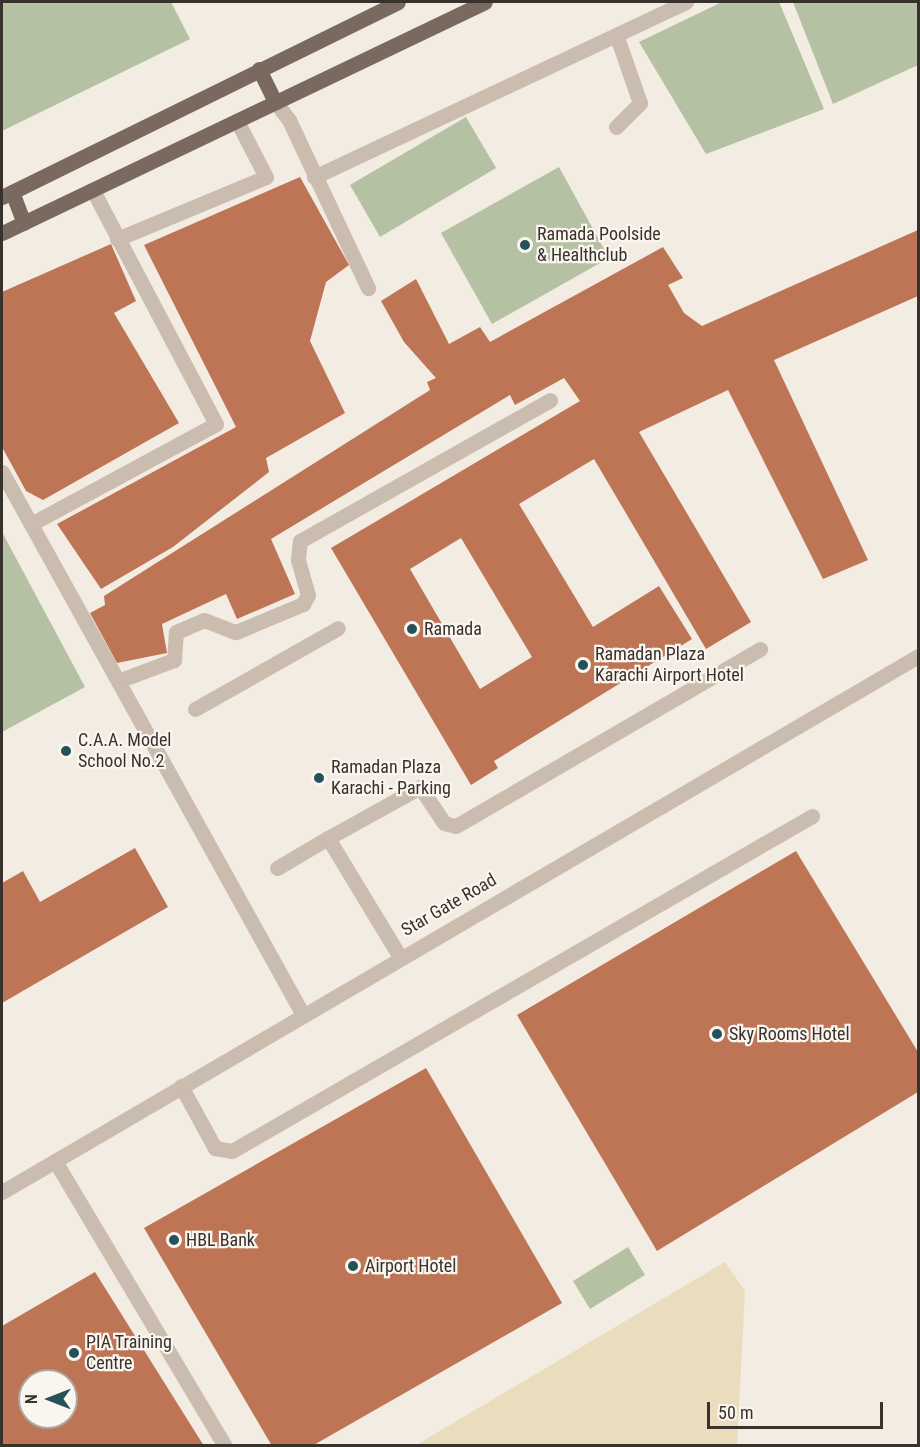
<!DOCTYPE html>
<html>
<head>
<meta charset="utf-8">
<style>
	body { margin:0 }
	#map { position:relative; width:920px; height:1447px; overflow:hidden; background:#f2ece2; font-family:"Roboto Condensed",sans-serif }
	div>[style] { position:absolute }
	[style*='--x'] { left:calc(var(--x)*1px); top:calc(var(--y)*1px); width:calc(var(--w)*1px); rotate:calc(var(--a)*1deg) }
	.green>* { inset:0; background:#b5c1a3 }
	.sand>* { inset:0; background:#eaddbd }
	.building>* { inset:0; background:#bd7556 }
	.minor>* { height:15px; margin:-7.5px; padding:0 7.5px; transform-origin:7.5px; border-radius:7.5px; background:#cabdaf }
	.major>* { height:15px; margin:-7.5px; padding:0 7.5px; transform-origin:7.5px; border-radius:7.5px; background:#7a695f }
	.dots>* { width:16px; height:16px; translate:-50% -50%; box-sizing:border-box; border:3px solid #faf5ef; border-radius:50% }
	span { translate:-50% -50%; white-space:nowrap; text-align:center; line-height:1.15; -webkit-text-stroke:4.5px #faf5ef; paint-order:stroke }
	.poi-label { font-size:18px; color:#39312c }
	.left { translate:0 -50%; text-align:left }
	.street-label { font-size:18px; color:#39312c }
	.frame { position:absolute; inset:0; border:3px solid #39312c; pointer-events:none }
	.north { position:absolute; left:18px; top:1369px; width:60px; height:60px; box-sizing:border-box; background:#faf5ef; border:2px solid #ada7a1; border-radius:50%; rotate:270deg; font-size:16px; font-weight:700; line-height:24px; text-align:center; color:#39312c }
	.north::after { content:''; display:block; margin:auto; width:21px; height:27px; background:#245258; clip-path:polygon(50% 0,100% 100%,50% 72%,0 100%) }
	.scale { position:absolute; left:707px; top:1402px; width:176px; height:27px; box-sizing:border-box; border:3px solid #39312c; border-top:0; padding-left:8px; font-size:18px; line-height:21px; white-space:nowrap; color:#39312c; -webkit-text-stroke:4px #faf5ef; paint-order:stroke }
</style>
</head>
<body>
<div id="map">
	<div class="green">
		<i style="clip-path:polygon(2px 2px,171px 2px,190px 39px,2px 131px)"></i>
		<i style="clip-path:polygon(722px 2px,779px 2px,824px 109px,706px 154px,639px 42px)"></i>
		<i style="clip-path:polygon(793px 2px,918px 2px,918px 65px,833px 104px)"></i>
		<i style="clip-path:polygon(466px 117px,496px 168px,380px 237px,350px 185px)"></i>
		<i style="clip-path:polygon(559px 167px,609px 258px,492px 324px,441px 233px)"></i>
		<i style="clip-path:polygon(2px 532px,85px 687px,2px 732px)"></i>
		<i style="clip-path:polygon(628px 1247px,645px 1275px,590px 1309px,573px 1281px)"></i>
	</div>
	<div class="sand">
		<i style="clip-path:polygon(725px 1262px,745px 1291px,737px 1445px,416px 1445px)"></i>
	</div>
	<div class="building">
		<i style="clip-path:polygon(300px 177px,349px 265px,326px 282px,310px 341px,345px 413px,266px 458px,269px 472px,173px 547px,101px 589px,57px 524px,236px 427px,144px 245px)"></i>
		<i style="clip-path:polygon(evenodd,918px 230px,918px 296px,774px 360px,868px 560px,823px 579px,728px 390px,639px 432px,751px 622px,706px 649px,594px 459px,519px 504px,593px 627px,659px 586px,692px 639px,494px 761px,498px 768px,471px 785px,331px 548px,580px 401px,564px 378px,515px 405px,510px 395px,271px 539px,295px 594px,237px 619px,226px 594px,162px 624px,167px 653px,117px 663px,90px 613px,105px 605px,104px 596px,430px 390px,427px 382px,436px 378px,404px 342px,381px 301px,416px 279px,449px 344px,480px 327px,490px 342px,663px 247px,683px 278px,668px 285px,684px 313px,702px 326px,918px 230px,461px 538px,532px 657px,480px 689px,410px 569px,461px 538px)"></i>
		<i style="clip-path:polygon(111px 244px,136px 301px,114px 313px,179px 423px,43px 500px,26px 491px,2px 447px,2px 292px)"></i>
		<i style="clip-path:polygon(135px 848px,168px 907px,2px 1003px,2px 883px,23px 871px,40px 902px)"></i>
		<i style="clip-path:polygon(796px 851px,918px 1052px,918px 1092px,657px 1251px,517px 1015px)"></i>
		<i style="clip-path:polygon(426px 1068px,562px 1303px,312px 1446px,272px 1446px,144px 1228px)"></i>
		<i style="clip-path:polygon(evenodd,95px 1272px,204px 1446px,2px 1446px,2px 1326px,95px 1272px,30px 1381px,66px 1381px,66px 1417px,30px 1417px,30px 1381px)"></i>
	</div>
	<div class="minor">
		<i style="--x:275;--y:102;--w:23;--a:52"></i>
		<i style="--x:289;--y:120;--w:186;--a:64.8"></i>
		<i style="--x:616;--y:127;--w:34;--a:-45"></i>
		<i style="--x:640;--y:103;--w:70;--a:-109.2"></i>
		<i style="--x:314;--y:177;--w:411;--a:-25.2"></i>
		<i style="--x:117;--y:239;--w:161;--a:-22.6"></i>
		<i style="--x:266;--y:177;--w:63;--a:-117.4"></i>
		<i style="--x:2;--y:472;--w:619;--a:60.99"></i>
		<i style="--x:31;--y:524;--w:210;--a:-28.4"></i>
		<i style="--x:216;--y:424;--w:263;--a:-117.8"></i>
		<i style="--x:118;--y:681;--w:60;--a:-20.6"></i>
		<i style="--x:174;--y:660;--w:28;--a:-86"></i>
		<i style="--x:176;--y:632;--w:30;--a:-23"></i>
		<i style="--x:204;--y:620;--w:34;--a:21"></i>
		<i style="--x:236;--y:632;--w:73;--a:-22.7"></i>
		<i style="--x:303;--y:604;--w:10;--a:-61"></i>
		<i style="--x:308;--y:595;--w:37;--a:-106"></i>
		<i style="--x:298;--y:559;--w:18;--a:-84"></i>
		<i style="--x:300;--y:541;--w:287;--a:-29.4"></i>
		<i style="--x:195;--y:709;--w:164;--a:-29.5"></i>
		<i style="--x:277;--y:868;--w:59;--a:-30.5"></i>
		<i style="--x:400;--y:957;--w:139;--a:-121.2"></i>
		<i style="--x:328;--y:838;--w:105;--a:-29"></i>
		<i style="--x:420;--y:787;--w:43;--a:56.3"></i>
		<i style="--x:444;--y:823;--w:12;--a:14"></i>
		<i style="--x:456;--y:826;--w:352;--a:-30.2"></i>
		<i style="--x:181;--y:1086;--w:71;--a:61.3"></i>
		<i style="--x:215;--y:1148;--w:17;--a:10"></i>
		<i style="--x:232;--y:1151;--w:670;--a:-30.01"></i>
		<i style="--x:55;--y:1161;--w:332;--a:59.2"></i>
		<i style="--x:2;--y:1192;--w:1061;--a:-30.33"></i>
	</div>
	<div class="major">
		<i style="--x:259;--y:69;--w:37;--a:64"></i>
		<i style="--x:12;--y:192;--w:33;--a:69"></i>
		<i style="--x:2;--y:197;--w:441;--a:-26.2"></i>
		<i style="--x:2;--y:233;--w:535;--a:-25.56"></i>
	</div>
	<div class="dots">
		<i style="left:525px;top:245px;background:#245258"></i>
		<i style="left:412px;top:629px;background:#245258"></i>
		<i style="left:583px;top:665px;background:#245258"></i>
		<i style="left:66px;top:751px;background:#245258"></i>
		<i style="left:319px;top:778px;background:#245258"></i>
		<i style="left:717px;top:1034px;background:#245258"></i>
		<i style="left:174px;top:1240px;background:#245258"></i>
		<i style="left:353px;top:1266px;background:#245258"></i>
		<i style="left:74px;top:1353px;background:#245258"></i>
	</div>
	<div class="poi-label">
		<span class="left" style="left:537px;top:245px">Ramada Poolside<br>&amp; Healthclub</span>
		<span class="left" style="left:424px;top:629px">Ramada</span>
		<span class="left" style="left:595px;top:665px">Ramadan Plaza<br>Karachi Airport Hotel</span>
		<span class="left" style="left:78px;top:751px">C.A.A. Model<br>School No.2</span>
		<span class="left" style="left:331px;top:778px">Ramadan Plaza<br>Karachi - Parking</span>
		<span class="left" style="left:729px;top:1034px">Sky Rooms Hotel</span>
		<span class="left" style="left:186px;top:1240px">HBL Bank</span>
		<span class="left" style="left:365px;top:1266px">Airport Hotel</span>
		<span class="left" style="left:86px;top:1353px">PIA Training<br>Centre</span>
	</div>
	<div class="street-label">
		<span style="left:449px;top:905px;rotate:-30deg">Star Gate Road</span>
	</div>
	<div class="frame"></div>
	<div class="north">N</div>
	<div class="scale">50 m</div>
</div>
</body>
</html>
